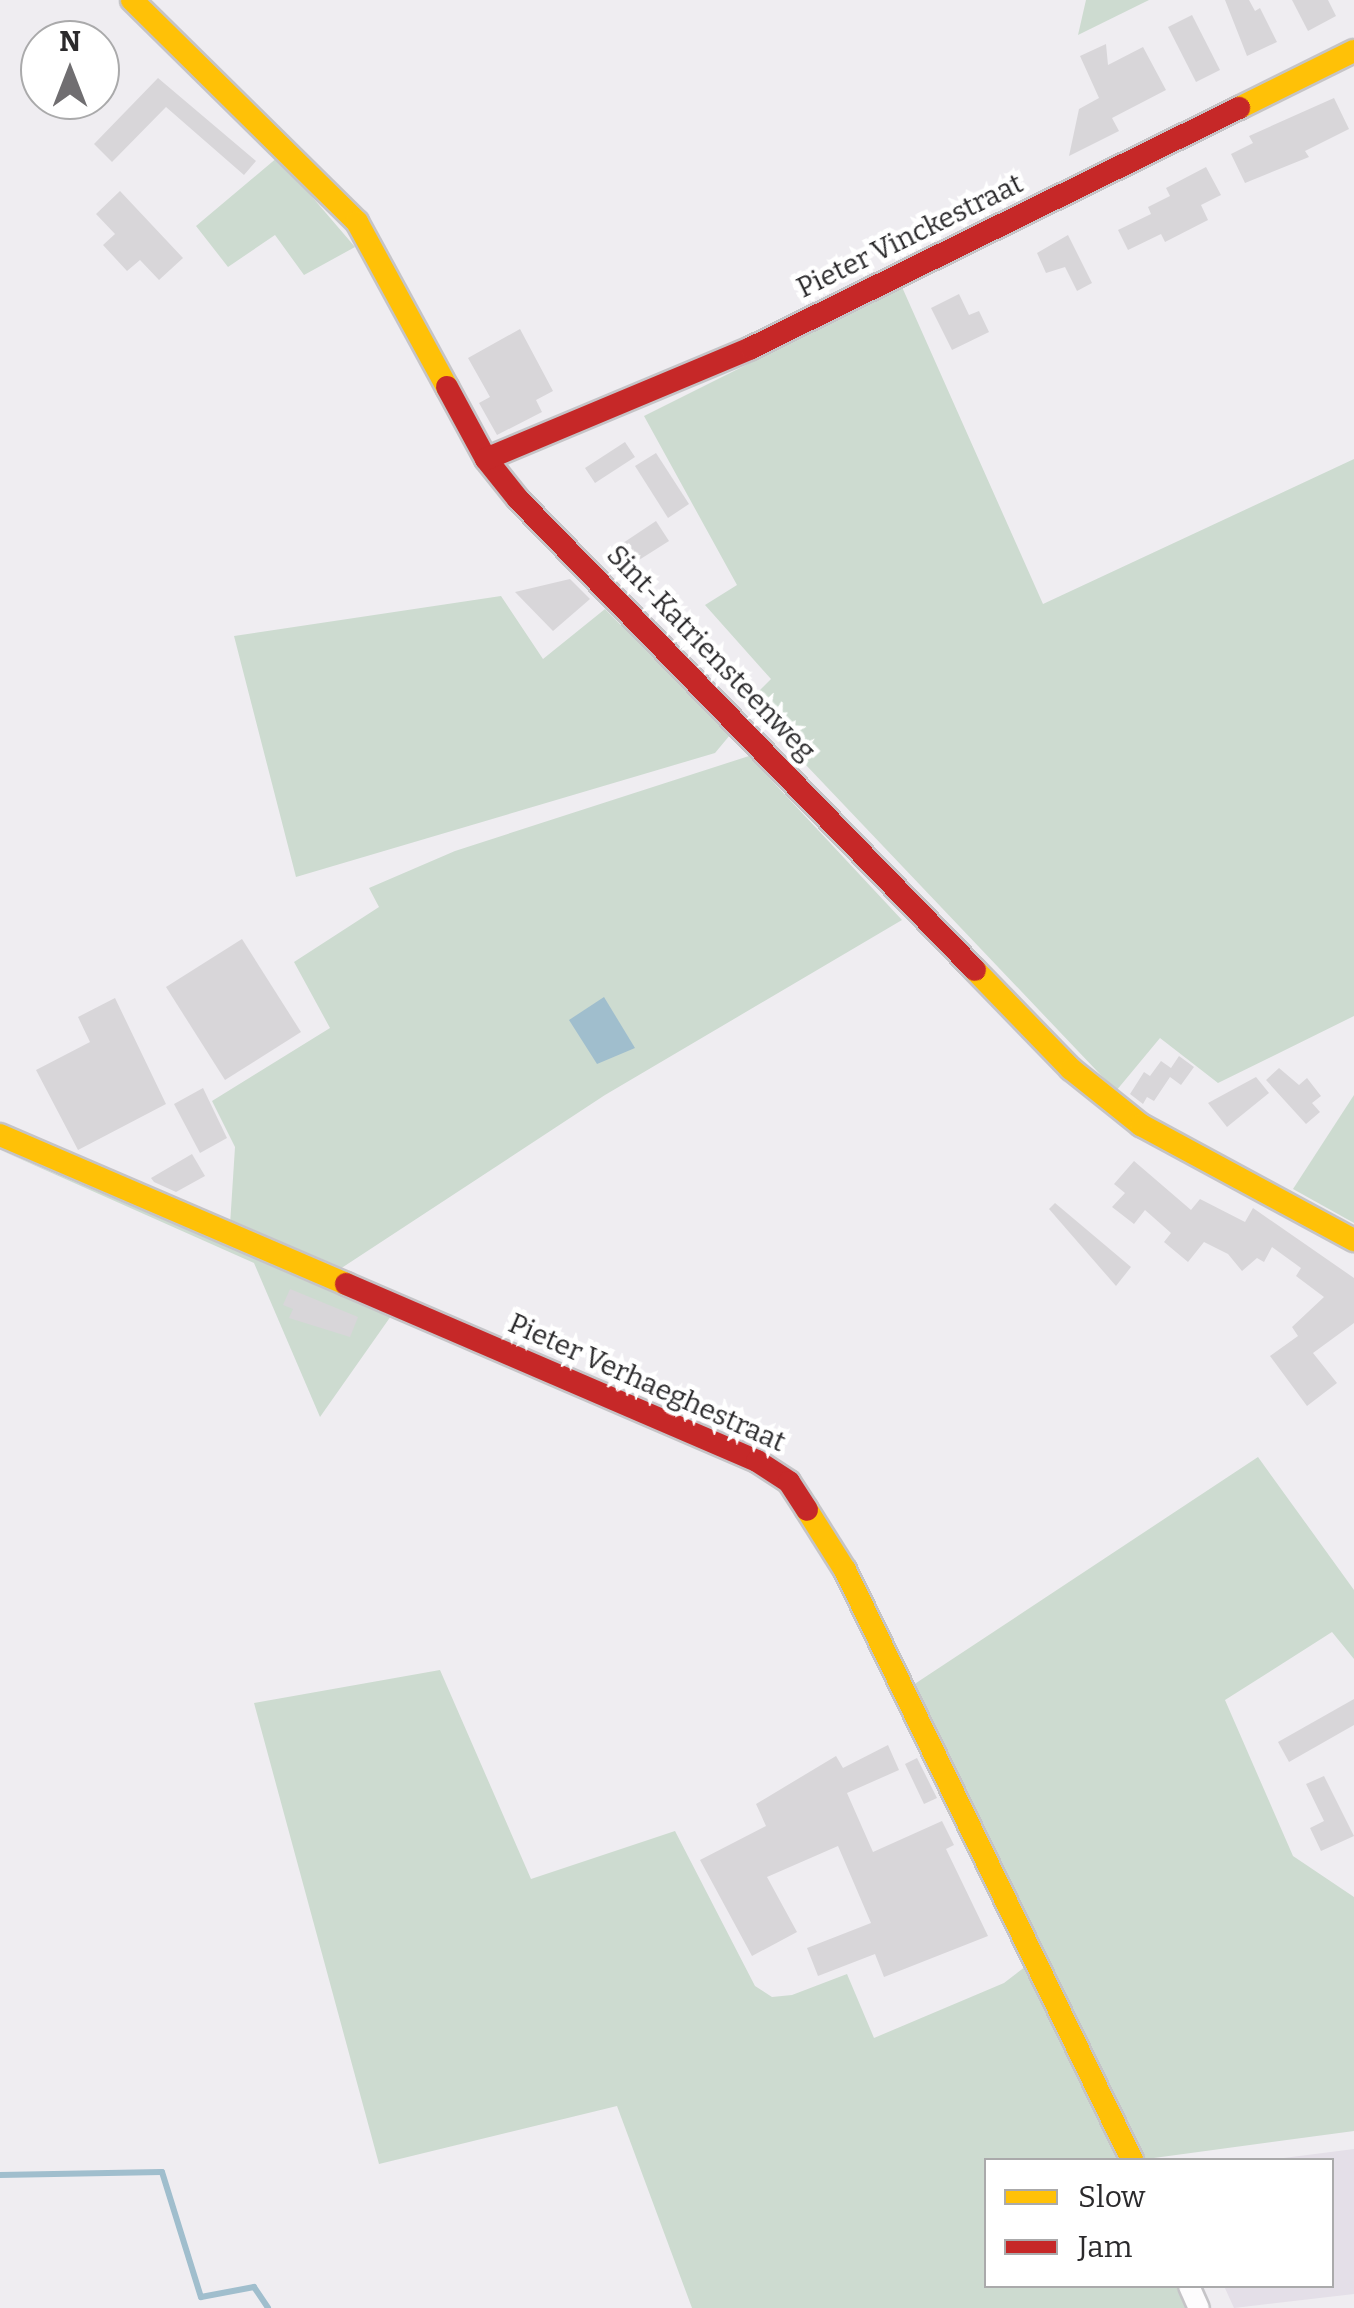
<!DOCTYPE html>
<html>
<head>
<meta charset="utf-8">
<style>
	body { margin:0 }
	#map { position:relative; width:1354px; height:2308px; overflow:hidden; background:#efedf1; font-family:Bitter,serif }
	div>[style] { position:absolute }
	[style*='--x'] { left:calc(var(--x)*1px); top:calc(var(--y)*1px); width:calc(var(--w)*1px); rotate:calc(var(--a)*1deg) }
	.built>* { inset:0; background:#e4dfe8 }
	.green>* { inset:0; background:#cddbd0 }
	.water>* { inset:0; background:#a0becd }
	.stream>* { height:6px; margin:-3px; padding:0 3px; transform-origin:3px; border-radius:3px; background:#a0becd }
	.building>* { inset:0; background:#d8d6d9 }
	.roads { filter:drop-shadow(2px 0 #c5c4c7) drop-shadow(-2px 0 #c5c4c7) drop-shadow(0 2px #c5c4c7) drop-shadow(0 -2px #c5c4c7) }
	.street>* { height:20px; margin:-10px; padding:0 10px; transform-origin:10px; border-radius:10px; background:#fdfcfd }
	.slow>* { height:22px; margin:-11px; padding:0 11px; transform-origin:11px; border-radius:11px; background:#ffc107 }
	.jam>* { height:22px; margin:-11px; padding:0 11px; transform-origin:11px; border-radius:11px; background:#c62828 }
	span { translate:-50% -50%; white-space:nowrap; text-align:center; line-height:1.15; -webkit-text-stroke:9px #fff; paint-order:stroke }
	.street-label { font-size:28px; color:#2b2a2c }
	.legend { position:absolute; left:984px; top:2158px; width:350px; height:130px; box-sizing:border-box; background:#fff; border:2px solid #aaaaab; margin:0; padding:12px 18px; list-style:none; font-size:30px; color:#2b2a2c }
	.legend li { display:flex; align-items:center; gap:20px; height:50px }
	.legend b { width:50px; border:2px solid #aaaaab }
	.north { position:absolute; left:20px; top:20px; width:100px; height:100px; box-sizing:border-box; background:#fff; border:2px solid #aaaaab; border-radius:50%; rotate:0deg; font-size:28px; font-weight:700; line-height:40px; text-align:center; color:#2b2a2c }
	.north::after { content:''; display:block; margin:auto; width:35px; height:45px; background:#706e71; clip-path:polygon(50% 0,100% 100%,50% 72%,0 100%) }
</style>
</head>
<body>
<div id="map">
	<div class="built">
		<i style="clip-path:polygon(1354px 2149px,1354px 2294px,1234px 2308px,1224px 2286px,1332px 2286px,1332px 2160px,1268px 2160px)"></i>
	</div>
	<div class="green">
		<i style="clip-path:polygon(1086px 0,1149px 0,1078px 35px)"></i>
		<i style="clip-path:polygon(278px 157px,355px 247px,304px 275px,275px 235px,228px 267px,196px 226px)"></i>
		<i style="clip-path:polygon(902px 287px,1043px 604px,1354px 459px,1354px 1016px,1218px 1083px,1160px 1038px,1116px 1091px,747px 703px,771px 679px,705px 605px,737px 585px,644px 416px)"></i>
		<i style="clip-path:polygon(501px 596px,543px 659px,605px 609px,730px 735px,715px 753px,296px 877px,234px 636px)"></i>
		<i style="clip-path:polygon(749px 756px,902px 920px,605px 1095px,340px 1269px,230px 1225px,235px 1147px,212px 1101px,330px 1028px,294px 962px,379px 907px,369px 888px,455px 851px)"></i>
		<i style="clip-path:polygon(1354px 1095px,1354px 1223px,1293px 1189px)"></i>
		<i style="clip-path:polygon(0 1150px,391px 1316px,320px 1417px,254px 1263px)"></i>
		<i style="clip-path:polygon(1258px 1457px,1354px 1590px,1354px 1659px,1332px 1632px,1225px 1700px,1293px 1856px,1354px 1897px,1354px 2131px,1139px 2160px,907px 1689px)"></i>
		<i style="clip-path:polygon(440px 1670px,531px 1879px,675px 1831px,755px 1986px,772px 1997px,792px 1995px,847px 1974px,874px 2038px,1004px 1983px,1030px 1963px,1123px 2160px,986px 2160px,986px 2286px,1181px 2286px,1192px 2308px,692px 2308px,617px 2106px,379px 2164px,254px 1703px)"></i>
	</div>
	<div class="water">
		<i style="clip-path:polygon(604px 997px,635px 1048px,597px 1064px,569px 1020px)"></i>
	</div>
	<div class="stream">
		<i style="--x:0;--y:2175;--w:162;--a:-1.1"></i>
		<i style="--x:162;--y:2172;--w:131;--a:72.7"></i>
		<i style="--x:201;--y:2297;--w:54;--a:-10.7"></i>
		<i style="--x:254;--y:2287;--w:25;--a:56"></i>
	</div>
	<div class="building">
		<i style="clip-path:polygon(1225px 0,1249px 0,1255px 11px,1260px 8px,1277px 42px,1247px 56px)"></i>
		<i style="clip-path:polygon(1292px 0,1328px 0,1336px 16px,1308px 31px)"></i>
		<i style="clip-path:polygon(1192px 15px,1220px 70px,1196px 82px,1168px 27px)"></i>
		<i style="clip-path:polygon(1106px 44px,1108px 65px,1143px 47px,1166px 90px,1112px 118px,1119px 131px,1069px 156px,1079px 109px,1099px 98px,1080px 56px)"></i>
		<i style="clip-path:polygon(158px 78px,256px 161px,244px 175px,166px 107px,112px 162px,94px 144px)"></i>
		<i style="clip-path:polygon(1334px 98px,1349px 129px,1305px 151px,1309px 157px,1245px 183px,1231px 154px,1253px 143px,1249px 136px)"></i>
		<i style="clip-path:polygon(1206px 167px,1221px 195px,1201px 205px,1208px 220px,1165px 242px,1161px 234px,1128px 250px,1118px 230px,1151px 214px,1148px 207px,1170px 196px,1166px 188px)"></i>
		<i style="clip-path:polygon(120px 191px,183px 258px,159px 280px,140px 260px,127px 271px,103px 245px,115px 234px,96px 214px)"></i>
		<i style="clip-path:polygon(1068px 235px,1092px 283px,1077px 291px,1065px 267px,1046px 273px,1037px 253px)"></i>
		<i style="clip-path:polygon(959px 294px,969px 315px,979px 311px,989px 332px,952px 350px,931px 308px)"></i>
		<i style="clip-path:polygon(520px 329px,553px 391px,536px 400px,542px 412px,497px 435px,479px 403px,490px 397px,468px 358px)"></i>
		<i style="clip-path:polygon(625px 442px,635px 457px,595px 483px,585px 468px)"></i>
		<i style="clip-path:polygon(656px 453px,689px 504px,668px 518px,635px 466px)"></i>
		<i style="clip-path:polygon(656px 521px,669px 541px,620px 572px,608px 553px)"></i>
		<i style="clip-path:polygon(570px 579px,590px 599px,553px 631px,515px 592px)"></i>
		<i style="clip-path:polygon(242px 939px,301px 1032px,225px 1080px,166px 987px)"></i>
		<i style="clip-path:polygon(115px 998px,166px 1104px,78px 1150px,36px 1070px,90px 1042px,78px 1017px)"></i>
		<i style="clip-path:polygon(1179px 1056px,1194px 1067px,1181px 1085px,1170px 1077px,1154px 1101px,1147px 1097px,1143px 1104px,1130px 1094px,1144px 1072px,1150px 1076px,1161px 1061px,1171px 1068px)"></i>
		<i style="clip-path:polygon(1279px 1068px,1299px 1085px,1307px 1078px,1321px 1096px,1312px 1103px,1320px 1112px,1306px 1124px,1266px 1080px)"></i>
		<i style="clip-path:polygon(1256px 1077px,1269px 1093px,1227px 1127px,1208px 1103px)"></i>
		<i style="clip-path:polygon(203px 1088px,227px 1138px,200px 1153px,174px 1104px)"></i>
		<i style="clip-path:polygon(192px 1154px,205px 1176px,176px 1192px,154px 1182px,151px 1178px)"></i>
		<i style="clip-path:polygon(1134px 1161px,1191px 1210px,1200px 1199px,1245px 1222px,1253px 1208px,1354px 1278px,1354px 1323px,1313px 1353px,1337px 1383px,1307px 1406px,1270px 1356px,1298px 1336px,1292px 1327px,1324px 1297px,1296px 1276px,1301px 1268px,1272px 1247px,1264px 1262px,1257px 1258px,1242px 1271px,1228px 1254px,1204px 1242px,1188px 1262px,1164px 1242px,1171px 1233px,1145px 1210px,1134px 1224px,1112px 1207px,1125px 1193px,1114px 1184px)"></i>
		<i style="clip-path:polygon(1055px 1203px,1131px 1267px,1116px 1286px,1049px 1209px)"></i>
		<i style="clip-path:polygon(290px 1289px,358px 1317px,350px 1337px,289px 1318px,293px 1309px,283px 1305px)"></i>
		<i style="clip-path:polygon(1354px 1699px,1354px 1725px,1289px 1762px,1278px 1742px)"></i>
		<i style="clip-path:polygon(888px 1745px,899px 1770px,847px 1793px,873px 1852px,942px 1821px,954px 1845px,946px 1849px,988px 1936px,884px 1977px,875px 1954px,818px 1976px,807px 1948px,871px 1923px,838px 1846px,767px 1877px,797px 1932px,752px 1956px,700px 1860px,766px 1826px,756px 1804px,836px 1756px,843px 1768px)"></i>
		<i style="clip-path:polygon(917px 1758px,937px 1798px,924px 1804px,905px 1764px)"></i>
		<i style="clip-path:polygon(1324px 1776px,1354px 1836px,1321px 1851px,1310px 1828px,1324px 1821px,1306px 1784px)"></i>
	</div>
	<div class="roads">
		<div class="street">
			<i style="--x:1189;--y:2286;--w:24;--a:66"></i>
		</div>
		<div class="slow">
			<i style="--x:132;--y:0;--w:316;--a:44.6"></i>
			<i style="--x:357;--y:222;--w:188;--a:61.4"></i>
			<i style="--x:1239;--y:108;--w:128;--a:-26.4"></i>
			<i style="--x:975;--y:970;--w:138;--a:45.9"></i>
			<i style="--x:1071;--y:1069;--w:90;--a:38.7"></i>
			<i style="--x:1141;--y:1125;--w:242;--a:28.4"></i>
			<i style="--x:0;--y:1135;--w:377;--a:23.3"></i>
			<i style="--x:807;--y:1510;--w:71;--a:57.7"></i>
			<i style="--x:845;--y:1570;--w:656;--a:64.06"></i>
		</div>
		<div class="jam">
			<i style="--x:447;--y:387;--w:82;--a:61.6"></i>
			<i style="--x:486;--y:459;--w:51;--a:51.3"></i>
			<i style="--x:518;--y:499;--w:656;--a:45.86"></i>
			<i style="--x:486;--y:459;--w:287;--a:-22.7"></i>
			<i style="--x:751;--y:348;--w:544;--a:-26.19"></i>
			<i style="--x:346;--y:1284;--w:447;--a:23.3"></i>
			<i style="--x:757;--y:1461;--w:38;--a:33"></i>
			<i style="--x:789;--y:1482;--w:33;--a:57"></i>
		</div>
	</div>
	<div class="street-label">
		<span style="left:910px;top:236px;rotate:-26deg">Pieter Vinckestraat</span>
		<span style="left:711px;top:653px;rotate:46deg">Sint-Katriensteenweg</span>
		<span style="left:647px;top:1383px;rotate:24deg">Pieter Verhaeghestraat</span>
	</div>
	<ul class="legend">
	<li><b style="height:12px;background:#ffc107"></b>Slow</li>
	<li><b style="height:12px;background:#c62828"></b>Jam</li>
	</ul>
	<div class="north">N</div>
</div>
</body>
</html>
